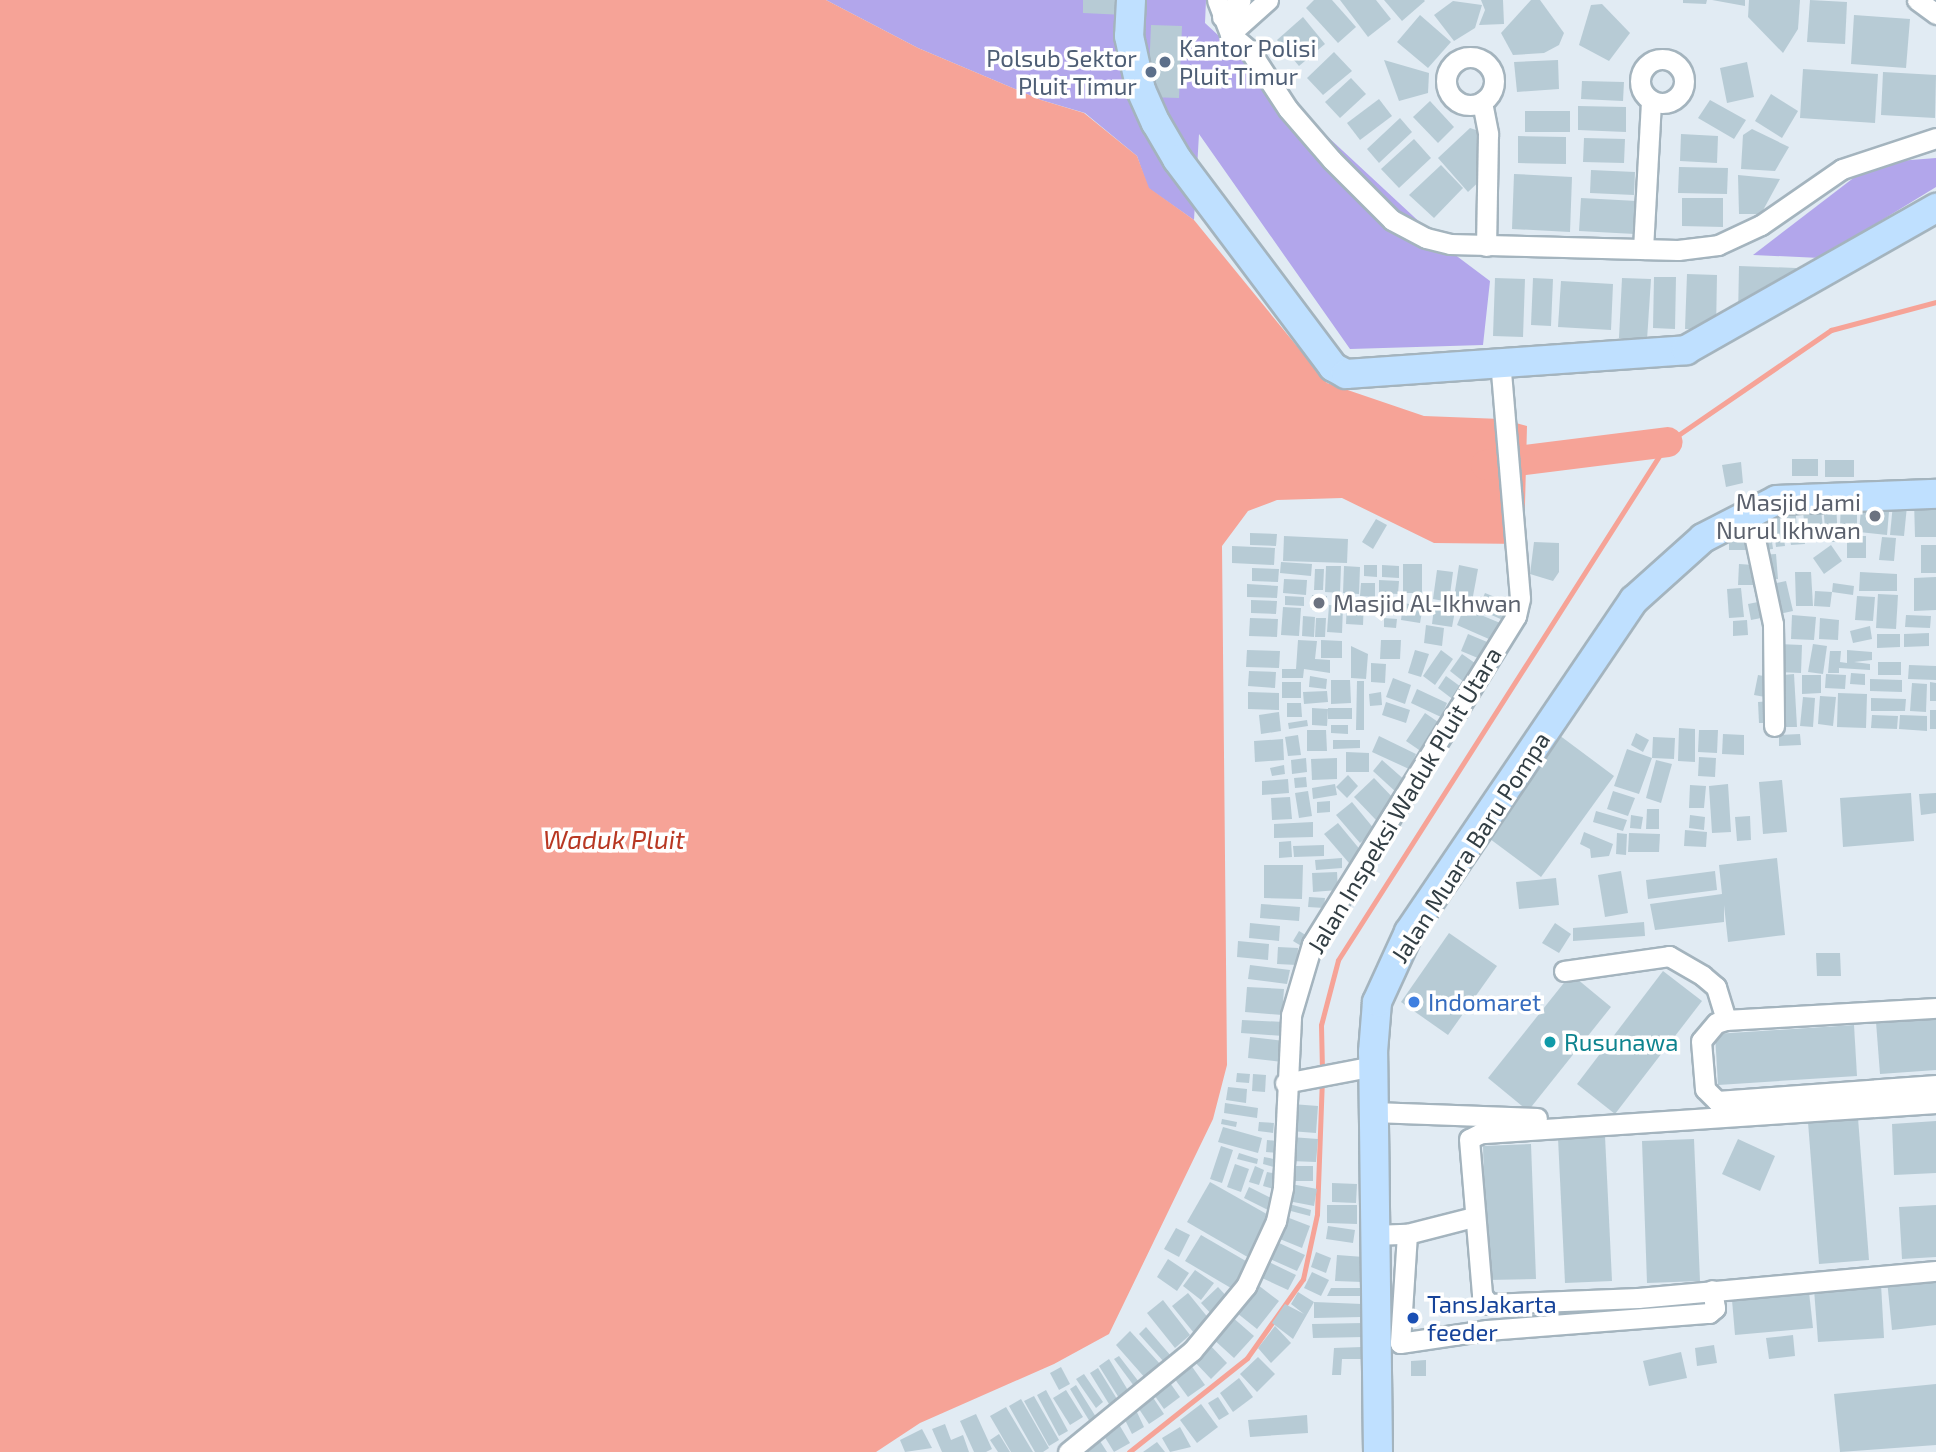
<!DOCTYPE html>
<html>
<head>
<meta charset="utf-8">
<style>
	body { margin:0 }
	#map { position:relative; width:1936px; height:1452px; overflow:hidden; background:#e1ebf3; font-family:"Exo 2",sans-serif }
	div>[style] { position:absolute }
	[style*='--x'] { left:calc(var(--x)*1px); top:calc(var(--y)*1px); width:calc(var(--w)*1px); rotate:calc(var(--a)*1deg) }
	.green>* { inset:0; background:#b2a6eb }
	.water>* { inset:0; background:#f6a397 }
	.stream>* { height:5px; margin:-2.5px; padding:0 2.5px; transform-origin:2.5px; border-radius:2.5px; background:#f6a397 }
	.river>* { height:30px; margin:-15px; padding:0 15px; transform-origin:15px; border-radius:15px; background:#f6a397 }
	.building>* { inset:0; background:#b7cbd5 }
	.roads { filter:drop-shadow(2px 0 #a4b4be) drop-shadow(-2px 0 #a4b4be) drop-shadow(0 2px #a4b4be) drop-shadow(0 -2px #a4b4be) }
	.street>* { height:19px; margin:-9.5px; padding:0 9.5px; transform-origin:9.5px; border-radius:9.5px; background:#fff }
	.street>.ring { margin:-9.5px; padding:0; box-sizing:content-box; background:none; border:19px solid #fff; border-radius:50% }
	.secondary>* { height:28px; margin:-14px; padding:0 14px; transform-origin:14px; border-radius:14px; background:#bfe0ff }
	.dots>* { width:19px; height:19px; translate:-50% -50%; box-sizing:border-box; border:4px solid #fff; border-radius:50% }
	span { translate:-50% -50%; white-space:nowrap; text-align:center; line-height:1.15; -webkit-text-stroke:7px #fff; paint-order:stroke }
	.service-label { font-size:24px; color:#4e5e75 }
	.left { translate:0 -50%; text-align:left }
	.right { translate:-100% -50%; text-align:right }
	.worship-label { font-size:24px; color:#5b616d }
	.street-label { font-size:24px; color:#323e44 }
	.shop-label { font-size:24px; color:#366cbe }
	.culture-label { font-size:24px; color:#0d838f }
	.transit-label { font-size:24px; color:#164399 }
	.water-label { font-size:26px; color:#b83823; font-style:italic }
</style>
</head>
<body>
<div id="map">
	<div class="green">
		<i style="clip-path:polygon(826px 0,1206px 0,1205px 23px,1454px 254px,1490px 281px,1483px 345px,1350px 349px,1199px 134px,1194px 220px,1148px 188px,1137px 156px,1085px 113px,1041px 100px,918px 48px)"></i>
		<i style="clip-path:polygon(1936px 158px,1936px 187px,1820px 258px,1753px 255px,1873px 163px)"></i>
	</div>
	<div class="water">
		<i style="clip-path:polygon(0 0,826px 0,918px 48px,1041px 100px,1084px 113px,1137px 156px,1149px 188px,1194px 220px,1327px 383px,1424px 416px,1501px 419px,1527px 426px,1524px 544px,1434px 543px,1342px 498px,1277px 500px,1248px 511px,1222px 546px,1227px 1065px,1213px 1119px,1109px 1334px,1054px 1364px,920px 1423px,876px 1452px,0 1452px)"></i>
	</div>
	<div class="stream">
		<i style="--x:1322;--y:1070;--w:45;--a:-91.3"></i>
		<i style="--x:1321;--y:1025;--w:67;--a:-75.3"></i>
		<i style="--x:1338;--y:960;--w:614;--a:-57.5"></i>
		<i style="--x:1668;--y:442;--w:198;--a:-34.5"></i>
		<i style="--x:1831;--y:330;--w:109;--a:-14.9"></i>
		<i style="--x:1129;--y:1452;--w:151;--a:-38.5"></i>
		<i style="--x:1247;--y:1358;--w:97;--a:-54.7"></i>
		<i style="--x:1303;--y:1279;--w:66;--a:-77.8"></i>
		<i style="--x:1317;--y:1214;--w:134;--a:-87.9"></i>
	</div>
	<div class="river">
		<i style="--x:1486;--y:465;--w:183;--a:-7.2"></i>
	</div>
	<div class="building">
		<i style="clip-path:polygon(1083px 0,1126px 0,1125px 15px,1083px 13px)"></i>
		<i style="clip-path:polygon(1314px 0,1332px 0,1356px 27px,1338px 43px,1306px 8px)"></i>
		<i style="clip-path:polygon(1340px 0,1376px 0,1391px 19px,1368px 37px)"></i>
		<i style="clip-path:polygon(1384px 0,1424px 0,1425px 1px,1402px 21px)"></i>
		<i style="clip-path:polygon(1481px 0,1503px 0,1504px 24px,1479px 25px,1485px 10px)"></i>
		<i style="clip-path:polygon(1531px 0,1540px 0,1564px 33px,1559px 45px,1544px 53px,1513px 55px,1501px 33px)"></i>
		<i style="clip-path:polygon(1683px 0,1707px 0,1706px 4px,1683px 3px)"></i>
		<i style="clip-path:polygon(1712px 0,1745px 0,1745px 6px)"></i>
		<i style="clip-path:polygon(1749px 0,1800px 0,1798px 29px,1783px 53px,1748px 17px)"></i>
		<i style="clip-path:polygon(1810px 0,1847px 2px,1845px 44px,1807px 42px)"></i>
		<i style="clip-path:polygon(1453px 1px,1482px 5px,1475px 28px,1454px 41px,1434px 15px)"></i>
		<i style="clip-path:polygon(1602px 4px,1630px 33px,1609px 61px,1579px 45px,1591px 5px)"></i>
		<i style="clip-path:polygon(1420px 15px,1451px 42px,1428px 68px,1397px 42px)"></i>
		<i style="clip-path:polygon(1854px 15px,1910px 19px,1906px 68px,1851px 64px)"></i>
		<i style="clip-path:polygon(1303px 17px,1325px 44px,1299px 66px,1277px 40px)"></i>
		<i style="clip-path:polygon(1151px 25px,1182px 26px,1179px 98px,1148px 97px)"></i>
		<i style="clip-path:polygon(1334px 52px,1352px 71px,1323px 95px,1307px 78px)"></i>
		<i style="clip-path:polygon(1384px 60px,1429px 73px,1428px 93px,1399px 101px)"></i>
		<i style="clip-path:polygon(1558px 60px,1559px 89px,1517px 92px,1514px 62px)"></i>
		<i style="clip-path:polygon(1747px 62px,1754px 97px,1727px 103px,1720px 68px)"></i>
		<i style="clip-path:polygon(1803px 69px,1878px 74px,1875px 123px,1800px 118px)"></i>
		<i style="clip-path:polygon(1883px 72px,1936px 75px,1935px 118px,1881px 115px)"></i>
		<i style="clip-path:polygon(1351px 78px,1366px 94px,1340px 118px,1325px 102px)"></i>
		<i style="clip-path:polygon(1582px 81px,1624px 82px,1623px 101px,1581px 99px)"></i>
		<i style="clip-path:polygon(1771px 94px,1798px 111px,1782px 138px,1755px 121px)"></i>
		<i style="clip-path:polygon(1379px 99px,1392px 116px,1360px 140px,1347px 123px)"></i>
		<i style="clip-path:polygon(1710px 100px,1746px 120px,1734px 139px,1698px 118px)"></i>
		<i style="clip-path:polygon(1430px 101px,1454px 127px,1438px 143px,1413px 117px)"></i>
		<i style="clip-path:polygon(1578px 106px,1626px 107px,1626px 132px,1578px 130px)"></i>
		<i style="clip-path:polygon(1525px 111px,1570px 111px,1570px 132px,1525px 132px)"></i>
		<i style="clip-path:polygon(1400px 118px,1412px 132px,1379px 163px,1367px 149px)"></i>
		<i style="clip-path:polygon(1470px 128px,1479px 131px,1484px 177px,1468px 192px,1438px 158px)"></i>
		<i style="clip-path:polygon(1752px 129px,1789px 147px,1775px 171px,1741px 169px,1743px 135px)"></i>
		<i style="clip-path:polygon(1681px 134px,1718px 136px,1717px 163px,1680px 161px)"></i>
		<i style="clip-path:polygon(1518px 136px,1566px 137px,1566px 164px,1518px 163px)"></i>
		<i style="clip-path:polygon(1584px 138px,1625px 139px,1624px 163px,1583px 162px)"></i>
		<i style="clip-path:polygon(1414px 139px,1431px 158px,1399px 188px,1381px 169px)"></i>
		<i style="clip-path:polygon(1441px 165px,1463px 188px,1434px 218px,1409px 195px)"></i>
		<i style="clip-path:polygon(1679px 167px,1728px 168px,1727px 194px,1678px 193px)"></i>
		<i style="clip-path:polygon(1591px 170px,1635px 172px,1634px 195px,1590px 193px)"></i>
		<i style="clip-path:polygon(1514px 174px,1572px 177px,1570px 232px,1512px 229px)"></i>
		<i style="clip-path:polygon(1738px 175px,1780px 179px,1761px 214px,1739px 214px)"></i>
		<i style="clip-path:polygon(1581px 198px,1637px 201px,1635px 234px,1579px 231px)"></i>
		<i style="clip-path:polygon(1682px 198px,1723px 198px,1723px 227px,1682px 226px)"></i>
		<i style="clip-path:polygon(1739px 266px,1796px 268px,1796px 279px,1738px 317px)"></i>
		<i style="clip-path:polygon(1687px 274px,1717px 275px,1716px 330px,1685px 329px)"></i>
		<i style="clip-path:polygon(1654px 277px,1676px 277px,1675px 329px,1653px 328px)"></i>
		<i style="clip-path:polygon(1495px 278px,1525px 279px,1523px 337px,1493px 336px)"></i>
		<i style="clip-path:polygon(1533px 278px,1553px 279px,1551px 326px,1531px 325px)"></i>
		<i style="clip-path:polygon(1622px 278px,1651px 279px,1647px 340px,1619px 338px)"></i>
		<i style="clip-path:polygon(1561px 281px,1613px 284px,1611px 330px,1558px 327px)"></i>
		<i style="clip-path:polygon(1792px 459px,1818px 459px,1818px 476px,1792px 476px)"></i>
		<i style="clip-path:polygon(1825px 460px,1854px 460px,1854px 477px,1825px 477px)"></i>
		<i style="clip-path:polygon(1741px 462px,1743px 483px,1726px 487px,1722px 465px)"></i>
		<i style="clip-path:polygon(1862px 498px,1890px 500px,1887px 535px,1859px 532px)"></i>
		<i style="clip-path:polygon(1936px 499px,1936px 537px,1915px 537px,1914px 500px)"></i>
		<i style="clip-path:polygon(1841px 500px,1857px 500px,1857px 527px,1840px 527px)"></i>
		<i style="clip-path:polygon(1795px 501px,1797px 532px,1804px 532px,1805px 544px,1791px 545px,1784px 502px)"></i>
		<i style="clip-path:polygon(1820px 501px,1823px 528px,1805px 530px,1802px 502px)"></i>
		<i style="clip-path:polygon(1823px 502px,1836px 502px,1838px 542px,1826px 542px)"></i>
		<i style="clip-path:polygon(1893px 504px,1907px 506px,1904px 536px,1890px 535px)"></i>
		<i style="clip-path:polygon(1780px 505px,1785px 546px,1776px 547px,1774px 530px,1765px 531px,1763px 507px)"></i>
		<i style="clip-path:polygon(1376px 519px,1387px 525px,1373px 549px,1362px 542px)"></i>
		<i style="clip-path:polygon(1746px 531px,1747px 550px,1729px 550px,1729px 532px)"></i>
		<i style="clip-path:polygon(1250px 533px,1277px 534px,1276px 546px,1250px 545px)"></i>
		<i style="clip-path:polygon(1771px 534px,1773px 549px,1761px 550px,1759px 535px)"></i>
		<i style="clip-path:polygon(1284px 536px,1348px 539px,1347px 563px,1283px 561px)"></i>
		<i style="clip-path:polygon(1847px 536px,1866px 536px,1866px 558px,1847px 558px)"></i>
		<i style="clip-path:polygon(1882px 537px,1896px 538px,1894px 561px,1879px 560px)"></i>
		<i style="clip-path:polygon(1534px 542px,1559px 543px,1559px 572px,1553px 581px,1530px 574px)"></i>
		<i style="clip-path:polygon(1831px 545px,1842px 561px,1824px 574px,1813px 558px)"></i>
		<i style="clip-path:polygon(1921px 545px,1936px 545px,1936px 573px,1921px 573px)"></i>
		<i style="clip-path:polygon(1232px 546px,1275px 548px,1274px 565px,1232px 563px)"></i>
		<i style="clip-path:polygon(1776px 554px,1778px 579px,1763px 580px,1761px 555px)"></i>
		<i style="clip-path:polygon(1281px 562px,1312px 564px,1311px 576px,1280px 573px)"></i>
		<i style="clip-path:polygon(1403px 564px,1422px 564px,1422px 593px,1403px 593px)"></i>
		<i style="clip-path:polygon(1739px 564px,1754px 565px,1753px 585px,1738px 585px)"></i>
		<i style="clip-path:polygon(1364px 565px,1377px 565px,1377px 577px,1364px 576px)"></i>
		<i style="clip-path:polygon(1382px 565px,1399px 566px,1399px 578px,1382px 577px)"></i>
		<i style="clip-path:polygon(1459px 565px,1478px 569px,1471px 607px,1453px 604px)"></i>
		<i style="clip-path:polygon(1326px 566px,1341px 566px,1340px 593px,1325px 592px)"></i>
		<i style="clip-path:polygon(1344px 566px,1360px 567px,1359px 594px,1343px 593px)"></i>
		<i style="clip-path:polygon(1252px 568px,1279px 569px,1278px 582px,1252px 581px)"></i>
		<i style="clip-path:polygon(1315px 569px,1324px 569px,1323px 590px,1314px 590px)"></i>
		<i style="clip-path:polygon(1437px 570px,1453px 572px,1449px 602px,1433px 599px)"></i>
		<i style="clip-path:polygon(1795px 572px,1811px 572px,1813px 606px,1796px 606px)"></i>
		<i style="clip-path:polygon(1860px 572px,1897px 574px,1897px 591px,1859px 591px)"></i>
		<i style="clip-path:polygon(1936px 577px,1936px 610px,1914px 611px,1914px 578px)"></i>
		<i style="clip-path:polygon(1284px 579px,1307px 580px,1306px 595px,1283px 593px)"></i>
		<i style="clip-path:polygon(1379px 580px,1399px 581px,1398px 594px,1379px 593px)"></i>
		<i style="clip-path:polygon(1786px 581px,1793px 611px,1779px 614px,1772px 584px)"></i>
		<i style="clip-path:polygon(1361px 583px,1375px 583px,1375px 597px,1360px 596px)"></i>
		<i style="clip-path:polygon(1833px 583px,1854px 586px,1853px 595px,1832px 592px)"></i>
		<i style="clip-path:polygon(1247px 584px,1278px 586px,1277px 598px,1247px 597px)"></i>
		<i style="clip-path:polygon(1741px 588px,1744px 617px,1729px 618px,1727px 589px)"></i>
		<i style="clip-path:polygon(1815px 591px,1832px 592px,1830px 607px,1814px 606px)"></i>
		<i style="clip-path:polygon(1485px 593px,1512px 604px,1505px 621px,1478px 609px)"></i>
		<i style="clip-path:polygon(1878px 594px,1898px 595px,1896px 629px,1876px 628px)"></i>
		<i style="clip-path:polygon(1312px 595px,1327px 596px,1326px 610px,1311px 609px)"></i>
		<i style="clip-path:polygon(1285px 596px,1304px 597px,1304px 606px,1285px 605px)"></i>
		<i style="clip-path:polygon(1857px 596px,1875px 597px,1873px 621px,1855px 620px)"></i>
		<i style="clip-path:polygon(1378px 599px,1399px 600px,1398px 615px,1378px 614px)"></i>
		<i style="clip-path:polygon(1251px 600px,1277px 601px,1276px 614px,1251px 613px)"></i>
		<i style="clip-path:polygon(1347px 600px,1364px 601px,1363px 625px,1346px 624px)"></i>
		<i style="clip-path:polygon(1763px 601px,1766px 617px,1751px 620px,1748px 604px)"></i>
		<i style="clip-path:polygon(1403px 603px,1423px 606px,1420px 623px,1401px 620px)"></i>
		<i style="clip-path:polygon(1329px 605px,1343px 606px,1342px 633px,1327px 632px)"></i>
		<i style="clip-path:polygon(1283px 607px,1301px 608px,1299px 636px,1281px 635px)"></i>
		<i style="clip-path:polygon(1434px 608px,1455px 611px,1452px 627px,1432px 624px)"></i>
		<i style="clip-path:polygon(1464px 608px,1505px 625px,1498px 643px,1457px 625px)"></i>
		<i style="clip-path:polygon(1792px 615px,1816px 617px,1814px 640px,1791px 639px)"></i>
		<i style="clip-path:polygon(1906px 615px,1931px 616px,1930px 628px,1905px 627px)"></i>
		<i style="clip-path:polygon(1303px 616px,1315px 617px,1314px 637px,1302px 636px)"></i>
		<i style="clip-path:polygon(1250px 618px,1278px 619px,1277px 637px,1249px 636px)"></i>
		<i style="clip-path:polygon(1316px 618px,1326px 618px,1325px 637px,1315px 637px)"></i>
		<i style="clip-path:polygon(1384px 618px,1397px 619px,1396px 628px,1384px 627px)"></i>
		<i style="clip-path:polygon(1820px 618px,1839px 620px,1838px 640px,1819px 639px)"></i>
		<i style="clip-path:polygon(1747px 620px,1748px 635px,1733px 636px,1733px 621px)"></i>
		<i style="clip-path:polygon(1426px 625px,1444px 628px,1442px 646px,1424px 643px)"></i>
		<i style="clip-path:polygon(1870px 626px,1872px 639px,1853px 643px,1850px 631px)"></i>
		<i style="clip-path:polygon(1929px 633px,1929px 646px,1904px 647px,1904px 634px)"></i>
		<i style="clip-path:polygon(1468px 634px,1492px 644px,1485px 661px,1461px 651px)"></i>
		<i style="clip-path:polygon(1877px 634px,1900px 634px,1900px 647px,1877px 648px)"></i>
		<i style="clip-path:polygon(1298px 640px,1317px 641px,1315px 659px,1330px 660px,1330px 673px,1304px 669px,1303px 678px,1282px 678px,1282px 669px,1296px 669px)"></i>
		<i style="clip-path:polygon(1321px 640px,1342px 641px,1342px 658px,1321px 658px)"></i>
		<i style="clip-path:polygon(1381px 640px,1401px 640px,1400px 659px,1380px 659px)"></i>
		<i style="clip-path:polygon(1776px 644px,1802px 645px,1801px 673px,1775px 672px)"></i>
		<i style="clip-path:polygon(1813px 644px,1827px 646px,1823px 674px,1808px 672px)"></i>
		<i style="clip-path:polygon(1351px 646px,1368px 654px,1366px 679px,1351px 678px)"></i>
		<i style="clip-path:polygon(1247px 650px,1280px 651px,1279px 668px,1246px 667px)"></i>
		<i style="clip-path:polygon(1415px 650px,1429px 654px,1421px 677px,1408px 673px)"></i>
		<i style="clip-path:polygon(1441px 650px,1453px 659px,1435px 685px,1423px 676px)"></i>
		<i style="clip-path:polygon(1847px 650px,1872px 652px,1872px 660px,1854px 662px,1870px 664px,1870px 670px,1839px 668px,1839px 673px,1828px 673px,1830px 651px,1841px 651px,1840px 662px,1847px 663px)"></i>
		<i style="clip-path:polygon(1462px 654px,1482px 668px,1469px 686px,1450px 671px)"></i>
		<i style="clip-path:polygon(1878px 662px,1901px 662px,1901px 675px,1878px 675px)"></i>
		<i style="clip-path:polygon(1371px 663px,1386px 664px,1385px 683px,1371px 682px)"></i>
		<i style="clip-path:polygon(1909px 665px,1936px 666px,1936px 680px,1908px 679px)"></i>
		<i style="clip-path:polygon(1249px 671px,1276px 672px,1275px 688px,1248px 686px)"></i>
		<i style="clip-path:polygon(1851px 673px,1865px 674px,1865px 685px,1850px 684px)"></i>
		<i style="clip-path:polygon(1794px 674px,1797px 727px,1785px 727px,1783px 675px)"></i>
		<i style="clip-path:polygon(1826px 674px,1846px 675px,1845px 689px,1825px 688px)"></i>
		<i style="clip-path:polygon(1758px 675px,1769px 677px,1765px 697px,1754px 695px)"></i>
		<i style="clip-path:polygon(1802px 675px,1821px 675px,1821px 693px,1802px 694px)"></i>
		<i style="clip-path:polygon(1310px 676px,1327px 679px,1326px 689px,1309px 687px)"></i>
		<i style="clip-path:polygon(1446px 676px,1468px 692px,1459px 704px,1438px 688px)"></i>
		<i style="clip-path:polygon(1393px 678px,1411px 685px,1405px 704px,1386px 697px)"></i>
		<i style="clip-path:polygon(1870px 679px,1902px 680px,1902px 692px,1870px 691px)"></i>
		<i style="clip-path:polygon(1331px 680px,1350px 680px,1351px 703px,1331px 704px)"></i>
		<i style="clip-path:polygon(1357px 681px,1364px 681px,1364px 730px,1356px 730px)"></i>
		<i style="clip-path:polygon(1282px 682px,1301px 682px,1301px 698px,1282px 698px)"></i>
		<i style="clip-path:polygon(1930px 682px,1936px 683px,1936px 701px,1930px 701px)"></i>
		<i style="clip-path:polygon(1912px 683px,1927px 684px,1926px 712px,1910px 711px)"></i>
		<i style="clip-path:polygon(1417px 689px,1447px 703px,1441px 717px,1411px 703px)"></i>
		<i style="clip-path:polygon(1327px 691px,1328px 702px,1304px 704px,1303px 692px)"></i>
		<i style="clip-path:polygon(1248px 692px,1279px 693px,1279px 710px,1248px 709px)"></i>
		<i style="clip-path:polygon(1381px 692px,1382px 705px,1370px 706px,1369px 694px)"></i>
		<i style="clip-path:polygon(1838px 693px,1867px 694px,1866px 728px,1837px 727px)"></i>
		<i style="clip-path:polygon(1820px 696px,1836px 697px,1833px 726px,1818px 724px)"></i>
		<i style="clip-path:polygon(1803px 697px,1815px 698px,1813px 727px,1800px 726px)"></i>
		<i style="clip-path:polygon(1871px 698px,1906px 699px,1905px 711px,1871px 711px)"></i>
		<i style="clip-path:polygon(1772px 701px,1773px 723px,1759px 723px,1758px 702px)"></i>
		<i style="clip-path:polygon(1386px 702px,1410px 710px,1406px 723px,1382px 715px)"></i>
		<i style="clip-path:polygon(1287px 703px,1301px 703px,1302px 717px,1287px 717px)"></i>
		<i style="clip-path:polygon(1312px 708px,1328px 709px,1327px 726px,1312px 725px)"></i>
		<i style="clip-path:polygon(1328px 708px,1352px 708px,1352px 719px,1328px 719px)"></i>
		<i style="clip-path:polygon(1930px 710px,1936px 710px,1936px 729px,1930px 729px)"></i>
		<i style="clip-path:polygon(1279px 712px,1281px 731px,1261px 734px,1259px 715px)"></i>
		<i style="clip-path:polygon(1425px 713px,1444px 726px,1425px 754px,1406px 741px)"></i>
		<i style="clip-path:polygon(1872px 715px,1898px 716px,1897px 729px,1871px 728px)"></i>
		<i style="clip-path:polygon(1900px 715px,1927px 716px,1927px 731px,1899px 729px)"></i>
		<i style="clip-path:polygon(1307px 720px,1308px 726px,1289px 729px,1288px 723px)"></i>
		<i style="clip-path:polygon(1331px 725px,1348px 725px,1348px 734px,1331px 733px)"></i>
		<i style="clip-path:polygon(1679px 728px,1695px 729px,1695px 762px,1678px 761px)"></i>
		<i style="clip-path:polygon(1307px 730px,1326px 730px,1327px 751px,1307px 751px)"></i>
		<i style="clip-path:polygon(1699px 730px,1718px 730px,1717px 753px,1698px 752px)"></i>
		<i style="clip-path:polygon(1555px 732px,1614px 776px,1541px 877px,1482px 833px)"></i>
		<i style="clip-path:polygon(1636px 733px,1649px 740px,1643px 752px,1631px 745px)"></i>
		<i style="clip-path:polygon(1723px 734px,1744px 735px,1744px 755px,1722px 754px)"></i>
		<i style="clip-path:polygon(1800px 734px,1801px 745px,1779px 746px,1779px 735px)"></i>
		<i style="clip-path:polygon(1298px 735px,1301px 755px,1288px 756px,1285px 737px)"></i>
		<i style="clip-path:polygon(1379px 736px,1416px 754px,1409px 769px,1372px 752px)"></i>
		<i style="clip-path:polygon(1653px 737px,1675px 738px,1674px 759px,1652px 758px,1639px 794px,1614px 786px,1627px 749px,1652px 758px)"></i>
		<i style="clip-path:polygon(1283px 739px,1284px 760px,1255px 762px,1254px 741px)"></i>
		<i style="clip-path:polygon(1333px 740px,1360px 740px,1360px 748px,1333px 749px)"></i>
		<i style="clip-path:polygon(1346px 752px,1369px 753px,1369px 772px,1346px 772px)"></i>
		<i style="clip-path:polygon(1699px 757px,1716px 758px,1715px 777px,1698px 776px)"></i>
		<i style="clip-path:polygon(1306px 758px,1307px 772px,1292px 774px,1291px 760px)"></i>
		<i style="clip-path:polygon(1337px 758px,1337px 779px,1312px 780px,1311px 759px)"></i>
		<i style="clip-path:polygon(1382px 760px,1407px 782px,1397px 793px,1373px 771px)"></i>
		<i style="clip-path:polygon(1656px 760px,1672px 764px,1661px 803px,1646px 798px)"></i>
		<i style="clip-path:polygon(1284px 765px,1285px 774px,1272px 776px,1270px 768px)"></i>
		<i style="clip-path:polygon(1348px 775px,1358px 786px,1347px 798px,1336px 787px)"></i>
		<i style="clip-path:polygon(1306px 777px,1307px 787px,1295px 788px,1294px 778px)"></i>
		<i style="clip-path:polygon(1374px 778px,1396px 801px,1376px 820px,1354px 797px)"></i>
		<i style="clip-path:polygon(1288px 779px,1289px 793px,1262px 795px,1262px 781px)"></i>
		<i style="clip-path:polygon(1782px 780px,1787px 832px,1763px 834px,1759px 782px)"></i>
		<i style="clip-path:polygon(1335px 784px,1337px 795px,1313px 799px,1312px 788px)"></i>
		<i style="clip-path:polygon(1728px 784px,1731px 832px,1712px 833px,1709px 786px)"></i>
		<i style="clip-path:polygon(1690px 785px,1706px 786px,1704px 808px,1689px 808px)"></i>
		<i style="clip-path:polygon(1308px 791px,1312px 816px,1299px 818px,1295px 793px)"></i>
		<i style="clip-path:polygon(1613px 791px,1635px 798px,1628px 816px,1607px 809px)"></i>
		<i style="clip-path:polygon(1911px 793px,1914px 841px,1843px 847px,1840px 798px)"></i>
		<i style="clip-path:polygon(1936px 793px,1936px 813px,1921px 815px,1919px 794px)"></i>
		<i style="clip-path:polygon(1290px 797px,1292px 819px,1272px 820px,1271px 798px)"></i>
		<i style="clip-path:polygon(1330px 801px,1330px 812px,1317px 813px,1317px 802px)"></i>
		<i style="clip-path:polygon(1352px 802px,1375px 830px,1360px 843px,1336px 815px)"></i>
		<i style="clip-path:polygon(1647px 809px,1659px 809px,1659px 829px,1646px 829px)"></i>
		<i style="clip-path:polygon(1596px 811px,1627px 820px,1623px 831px,1593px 822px)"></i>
		<i style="clip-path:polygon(1631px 815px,1643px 817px,1641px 829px,1630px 828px)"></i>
		<i style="clip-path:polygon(1690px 815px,1705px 817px,1704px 830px,1689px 828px)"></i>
		<i style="clip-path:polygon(1750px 816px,1751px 840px,1737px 841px,1735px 817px)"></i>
		<i style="clip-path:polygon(1313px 822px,1313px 837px,1274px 838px,1274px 824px)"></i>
		<i style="clip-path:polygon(1338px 823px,1362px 852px,1349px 863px,1324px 834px)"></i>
		<i style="clip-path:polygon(1685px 830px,1707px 832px,1706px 847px,1684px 846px)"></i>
		<i style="clip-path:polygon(1584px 832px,1613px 844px,1609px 856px,1591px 858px,1590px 849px,1580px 844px)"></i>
		<i style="clip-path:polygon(1617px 833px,1627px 834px,1626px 855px,1616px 854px)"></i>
		<i style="clip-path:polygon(1629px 833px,1660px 834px,1659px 852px,1628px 852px)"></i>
		<i style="clip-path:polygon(1291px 841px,1292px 857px,1279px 858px,1279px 842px)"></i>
		<i style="clip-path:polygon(1324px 845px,1324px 856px,1294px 857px,1293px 846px)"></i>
		<i style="clip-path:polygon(1342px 858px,1342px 868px,1316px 870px,1315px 860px)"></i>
		<i style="clip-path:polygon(1777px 858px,1785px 935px,1728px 942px,1724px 905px,1724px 922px,1655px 930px,1650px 904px,1722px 894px,1719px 865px)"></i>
		<i style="clip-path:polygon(1264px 865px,1303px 865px,1302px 899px,1264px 898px)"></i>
		<i style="clip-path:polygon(1621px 871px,1628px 913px,1605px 917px,1598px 875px)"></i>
		<i style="clip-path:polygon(1715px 871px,1717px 890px,1648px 899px,1646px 880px)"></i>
		<i style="clip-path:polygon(1337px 872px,1338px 890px,1313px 892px,1312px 873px)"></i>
		<i style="clip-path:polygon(1556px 878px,1559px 905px,1519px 909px,1516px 882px)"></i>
		<i style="clip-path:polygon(1309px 897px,1325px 898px,1324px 908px,1308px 907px)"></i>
		<i style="clip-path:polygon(1261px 904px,1300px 907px,1299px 921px,1260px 918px)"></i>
		<i style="clip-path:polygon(1644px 922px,1645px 936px,1573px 941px,1573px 928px)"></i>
		<i style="clip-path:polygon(1250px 923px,1280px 926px,1279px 941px,1249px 938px)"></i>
		<i style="clip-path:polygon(1555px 923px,1571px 934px,1559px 953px,1542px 943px)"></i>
		<i style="clip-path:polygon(1299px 931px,1309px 937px,1303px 947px,1293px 941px)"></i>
		<i style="clip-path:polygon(1449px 933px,1497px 966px,1448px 1035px,1401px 1002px)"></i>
		<i style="clip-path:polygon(1238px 941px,1269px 944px,1268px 960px,1237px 957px)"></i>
		<i style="clip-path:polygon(1278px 947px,1298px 948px,1297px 965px,1277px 964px)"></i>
		<i style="clip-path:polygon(1816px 953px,1840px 953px,1841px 976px,1817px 976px)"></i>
		<i style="clip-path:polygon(1250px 965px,1290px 970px,1287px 984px,1248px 979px)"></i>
		<i style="clip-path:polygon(1663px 971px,1702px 1001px,1615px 1114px,1577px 1084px)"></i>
		<i style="clip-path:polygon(1571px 974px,1611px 1007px,1528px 1111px,1488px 1078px)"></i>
		<i style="clip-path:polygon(1247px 987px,1284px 989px,1282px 1015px,1245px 1012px)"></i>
		<i style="clip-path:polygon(1936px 1018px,1936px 1070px,1880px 1074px,1876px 1022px)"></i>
		<i style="clip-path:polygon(1242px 1020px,1284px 1022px,1283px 1036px,1241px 1033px)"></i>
		<i style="clip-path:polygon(1854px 1025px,1857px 1076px,1718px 1085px,1715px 1034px)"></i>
		<i style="clip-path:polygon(1250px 1037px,1284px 1041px,1282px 1062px,1248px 1058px)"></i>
		<i style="clip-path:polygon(1237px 1073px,1250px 1074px,1249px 1083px,1236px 1082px)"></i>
		<i style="clip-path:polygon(1253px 1074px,1266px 1075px,1265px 1092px,1252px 1091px)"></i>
		<i style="clip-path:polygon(1228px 1087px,1247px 1089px,1246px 1103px,1226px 1100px)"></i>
		<i style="clip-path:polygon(1225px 1103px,1258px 1108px,1257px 1118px,1224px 1113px)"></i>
		<i style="clip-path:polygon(1292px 1104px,1318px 1106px,1316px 1133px,1290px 1131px)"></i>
		<i style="clip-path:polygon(1858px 1118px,1869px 1260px,1819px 1264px,1808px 1122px)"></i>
		<i style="clip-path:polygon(1222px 1119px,1237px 1122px,1236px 1127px,1221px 1124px)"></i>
		<i style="clip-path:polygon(1936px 1121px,1936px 1173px,1894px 1175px,1892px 1124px)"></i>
		<i style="clip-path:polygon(1259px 1122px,1274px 1123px,1273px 1133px,1258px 1131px)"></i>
		<i style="clip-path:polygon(1223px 1127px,1262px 1138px,1258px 1153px,1218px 1142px)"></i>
		<i style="clip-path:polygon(1605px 1136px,1612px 1281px,1565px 1283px,1558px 1138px)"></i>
		<i style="clip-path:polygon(1291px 1137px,1318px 1139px,1316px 1162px,1290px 1161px)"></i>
		<i style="clip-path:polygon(1694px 1139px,1700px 1281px,1647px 1283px,1642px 1141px)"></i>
		<i style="clip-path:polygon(1738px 1139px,1775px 1156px,1760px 1191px,1722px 1174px)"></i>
		<i style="clip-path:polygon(1267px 1140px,1278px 1141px,1277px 1153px,1266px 1152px)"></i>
		<i style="clip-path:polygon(1531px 1144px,1536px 1279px,1487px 1280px,1483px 1146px)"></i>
		<i style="clip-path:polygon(1221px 1146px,1233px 1150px,1222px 1183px,1210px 1179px)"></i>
		<i style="clip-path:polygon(1239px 1153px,1258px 1159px,1257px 1164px,1237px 1159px)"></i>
		<i style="clip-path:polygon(1264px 1157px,1279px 1160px,1277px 1168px,1263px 1164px)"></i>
		<i style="clip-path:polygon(1235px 1164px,1249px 1169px,1241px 1192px,1227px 1187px)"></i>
		<i style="clip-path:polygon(1255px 1166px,1264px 1170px,1259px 1185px,1249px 1182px)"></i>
		<i style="clip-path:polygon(1292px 1166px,1313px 1166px,1313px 1181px,1292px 1181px)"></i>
		<i style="clip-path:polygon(1267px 1172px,1277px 1174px,1274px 1189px,1263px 1186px)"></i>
		<i style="clip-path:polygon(1210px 1182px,1274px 1218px,1251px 1259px,1187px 1222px)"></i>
		<i style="clip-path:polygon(1286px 1183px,1317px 1189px,1314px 1206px,1283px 1200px)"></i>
		<i style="clip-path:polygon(1332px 1183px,1357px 1184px,1356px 1203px,1332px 1202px)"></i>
		<i style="clip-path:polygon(1249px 1187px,1275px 1200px,1270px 1211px,1244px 1198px)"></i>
		<i style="clip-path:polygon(1289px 1204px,1311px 1210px,1310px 1216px,1287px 1210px)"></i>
		<i style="clip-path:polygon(1327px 1205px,1357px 1205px,1357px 1224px,1327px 1223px)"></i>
		<i style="clip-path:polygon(1936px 1205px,1936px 1257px,1902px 1259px,1899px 1207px)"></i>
		<i style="clip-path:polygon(1284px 1216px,1310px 1226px,1302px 1248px,1275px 1237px)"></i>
		<i style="clip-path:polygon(1328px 1226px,1355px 1230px,1353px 1243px,1326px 1239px)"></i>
		<i style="clip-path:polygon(1176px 1228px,1190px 1235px,1179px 1257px,1164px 1249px)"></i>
		<i style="clip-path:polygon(1201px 1235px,1251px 1264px,1236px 1291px,1185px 1261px)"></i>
		<i style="clip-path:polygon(1277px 1242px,1305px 1255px,1297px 1271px,1270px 1259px)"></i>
		<i style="clip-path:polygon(1316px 1252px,1331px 1258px,1326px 1273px,1311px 1267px)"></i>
		<i style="clip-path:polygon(1337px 1255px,1364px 1257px,1363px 1282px,1335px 1281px)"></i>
		<i style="clip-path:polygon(1168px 1259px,1189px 1273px,1177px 1291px,1157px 1277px)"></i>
		<i style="clip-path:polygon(1269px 1262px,1296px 1275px,1288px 1290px,1262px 1278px)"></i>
		<i style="clip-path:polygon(1195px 1270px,1214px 1283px,1201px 1300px,1183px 1286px)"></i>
		<i style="clip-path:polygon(1312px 1272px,1329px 1280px,1321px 1296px,1304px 1288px)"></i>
		<i style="clip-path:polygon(1936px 1275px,1936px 1325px,1892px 1330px,1887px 1280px)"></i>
		<i style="clip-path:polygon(1881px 1284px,1884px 1338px,1818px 1342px,1814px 1289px)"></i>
		<i style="clip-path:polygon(1258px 1285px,1279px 1301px,1257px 1329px,1237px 1313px)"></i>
		<i style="clip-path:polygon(1218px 1287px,1231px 1301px,1214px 1317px,1201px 1303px)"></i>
		<i style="clip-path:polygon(1331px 1288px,1361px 1288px,1361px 1296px,1327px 1296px)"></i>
		<i style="clip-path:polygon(1298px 1292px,1314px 1302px,1293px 1339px,1272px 1323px,1285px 1304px,1304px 1314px,1291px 1304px)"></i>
		<i style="clip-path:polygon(1809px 1292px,1813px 1328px,1735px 1335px,1732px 1300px)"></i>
		<i style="clip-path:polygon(1188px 1293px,1214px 1325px,1198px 1338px,1172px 1306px)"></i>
		<i style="clip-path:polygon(1163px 1300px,1190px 1335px,1175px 1348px,1147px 1313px)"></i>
		<i style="clip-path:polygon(1314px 1302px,1362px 1304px,1361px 1317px,1314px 1318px)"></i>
		<i style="clip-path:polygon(1231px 1316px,1254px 1336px,1234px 1358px,1212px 1338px)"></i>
		<i style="clip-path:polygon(1363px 1323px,1364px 1337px,1313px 1338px,1312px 1324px)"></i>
		<i style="clip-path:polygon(1275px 1326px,1291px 1343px,1271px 1363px,1258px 1348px)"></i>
		<i style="clip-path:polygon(1146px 1327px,1171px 1356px,1164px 1362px,1139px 1334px)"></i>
		<i style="clip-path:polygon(1130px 1331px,1161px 1365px,1146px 1379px,1116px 1345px)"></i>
		<i style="clip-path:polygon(1793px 1335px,1795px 1356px,1769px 1359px,1766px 1338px)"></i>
		<i style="clip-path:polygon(1208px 1343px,1227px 1363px,1211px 1379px,1192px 1359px)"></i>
		<i style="clip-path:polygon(1714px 1345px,1717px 1363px,1697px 1366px,1695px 1348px)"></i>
		<i style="clip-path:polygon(1362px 1347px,1362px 1359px,1342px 1359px,1341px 1375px,1332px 1375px,1334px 1348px)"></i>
		<i style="clip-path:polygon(1681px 1352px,1687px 1378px,1649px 1386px,1643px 1361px)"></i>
		<i style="clip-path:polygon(1119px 1356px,1139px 1382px,1134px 1386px,1114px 1359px)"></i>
		<i style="clip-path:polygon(1258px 1357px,1275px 1374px,1257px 1392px,1240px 1374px)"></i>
		<i style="clip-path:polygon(1109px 1359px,1129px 1392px,1119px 1398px,1099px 1366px)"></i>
		<i style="clip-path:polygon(1426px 1360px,1426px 1376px,1411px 1376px,1411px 1361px)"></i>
		<i style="clip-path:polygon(1188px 1361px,1205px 1385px,1188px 1397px,1171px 1374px)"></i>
		<i style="clip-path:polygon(1061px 1367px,1070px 1384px,1059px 1390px,1050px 1373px)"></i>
		<i style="clip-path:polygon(1098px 1368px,1117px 1399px,1109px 1404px,1090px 1373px)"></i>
		<i style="clip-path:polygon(1084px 1374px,1103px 1402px,1096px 1408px,1076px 1379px)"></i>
		<i style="clip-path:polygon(1239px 1378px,1253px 1397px,1233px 1412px,1220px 1393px)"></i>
		<i style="clip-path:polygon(1168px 1380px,1180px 1397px,1164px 1409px,1152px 1392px)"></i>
		<i style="clip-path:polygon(1936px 1384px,1936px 1445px,1840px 1452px,1834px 1394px)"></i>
		<i style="clip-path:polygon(1076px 1385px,1096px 1417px,1090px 1422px,1070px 1389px)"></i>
		<i style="clip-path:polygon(1046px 1390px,1068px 1431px,1059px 1436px,1037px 1395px)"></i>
		<i style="clip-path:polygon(1066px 1390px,1083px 1417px,1070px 1425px,1053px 1398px)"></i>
		<i style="clip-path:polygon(1150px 1393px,1164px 1414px,1149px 1424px,1135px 1403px)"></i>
		<i style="clip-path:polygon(1034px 1396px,1059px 1440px,1049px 1446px,1024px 1401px)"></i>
		<i style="clip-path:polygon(1218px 1397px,1229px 1414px,1219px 1420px,1208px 1403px)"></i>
		<i style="clip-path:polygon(1021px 1399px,1049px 1448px,1043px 1452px,1035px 1452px,1009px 1406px)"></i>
		<i style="clip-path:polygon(1201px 1404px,1218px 1427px,1197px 1443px,1180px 1420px)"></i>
		<i style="clip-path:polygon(1006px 1407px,1033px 1452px,1011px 1452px,990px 1416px)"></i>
		<i style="clip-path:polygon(1135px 1408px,1144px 1427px,1132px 1434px,1122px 1414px)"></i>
		<i style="clip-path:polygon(976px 1414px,992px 1449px,986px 1452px,974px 1452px,960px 1421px)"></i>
		<i style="clip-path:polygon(1307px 1415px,1308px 1433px,1250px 1437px,1248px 1420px)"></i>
		<i style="clip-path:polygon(1117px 1421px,1130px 1443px,1114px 1452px,1101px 1431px)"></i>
		<i style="clip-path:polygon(945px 1424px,951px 1440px,963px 1435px,969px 1452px,942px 1452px,932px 1429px)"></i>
		<i style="clip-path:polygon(1180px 1427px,1191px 1447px,1170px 1452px,1162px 1438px)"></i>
		<i style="clip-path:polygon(922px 1429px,932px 1448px,905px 1452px,900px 1440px)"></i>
		<i style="clip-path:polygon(999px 1434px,1010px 1452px,998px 1452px,990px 1440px)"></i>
		<i style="clip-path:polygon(1098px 1438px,1107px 1452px,1087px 1452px,1084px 1448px)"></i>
		<i style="clip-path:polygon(1157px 1442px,1165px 1452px,1143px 1452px)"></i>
	</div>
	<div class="roads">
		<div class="street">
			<i style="--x:1217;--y:0;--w:36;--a:69"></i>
			<i style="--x:1230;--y:34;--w:26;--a:40"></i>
			<i style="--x:1250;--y:51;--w:69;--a:56.8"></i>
			<i style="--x:1288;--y:109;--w:67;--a:49.2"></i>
			<i style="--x:1332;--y:160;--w:85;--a:45"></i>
			<i style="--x:1392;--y:220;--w:38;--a:28"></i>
			<i style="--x:1426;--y:238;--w:25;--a:14"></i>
			<i style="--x:1450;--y:244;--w:228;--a:1.5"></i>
			<i style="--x:1678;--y:250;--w:40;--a:-7.1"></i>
			<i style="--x:1718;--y:245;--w:47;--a:-24.9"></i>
			<i style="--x:1761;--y:225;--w:98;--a:-34.7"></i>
			<i style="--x:1842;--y:169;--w:99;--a:-18.3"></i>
			<i style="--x:1917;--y:0;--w:24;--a:36"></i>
			<i style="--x:1222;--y:17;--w:25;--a:-42"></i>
			<i style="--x:1230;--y:34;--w:51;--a:-41.8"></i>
			<i class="ring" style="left:1446px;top:57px;width:29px;height:29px"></i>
			<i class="ring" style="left:1640px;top:59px;width:25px;height:25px"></i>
			<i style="--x:1482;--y:102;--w:33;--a:79"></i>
			<i style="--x:1488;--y:134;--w:112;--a:91"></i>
			<i style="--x:1643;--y:249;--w:148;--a:-86.9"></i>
			<i style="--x:1749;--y:511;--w:116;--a:78"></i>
			<i style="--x:1773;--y:624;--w:102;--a:89.4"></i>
			<i style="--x:1564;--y:971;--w:106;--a:-8.1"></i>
			<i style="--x:1669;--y:956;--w:39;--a:30"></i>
			<i style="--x:1703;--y:976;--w:17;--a:40"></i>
			<i style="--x:1716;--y:987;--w:34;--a:73"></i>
			<i style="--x:1726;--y:1020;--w:10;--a:163"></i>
			<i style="--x:1716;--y:1023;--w:23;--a:130"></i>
			<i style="--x:1701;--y:1041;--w:48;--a:85.2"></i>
			<i style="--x:1705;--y:1089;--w:17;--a:45"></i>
			<i style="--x:1717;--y:1101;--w:220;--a:-4.2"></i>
			<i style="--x:1726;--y:1020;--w:210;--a:-3.3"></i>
			<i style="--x:1285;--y:1083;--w:91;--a:-10.8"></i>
			<i style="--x:1936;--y:1103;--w:456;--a:176.2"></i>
			<i style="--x:1481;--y:1133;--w:13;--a:153"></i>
			<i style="--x:1469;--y:1139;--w:157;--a:85.2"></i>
			<i style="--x:1482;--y:1295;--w:11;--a:52"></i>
			<i style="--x:1489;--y:1304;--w:149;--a:-2.3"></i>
			<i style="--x:1638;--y:1298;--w:299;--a:-5.2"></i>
			<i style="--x:1373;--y:1112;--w:164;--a:2.1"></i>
			<i style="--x:1407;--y:1234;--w:68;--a:-14.4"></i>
			<i style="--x:1373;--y:1235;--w:34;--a:-2"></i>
			<i style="--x:1407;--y:1234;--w:109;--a:93.7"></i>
			<i style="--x:1400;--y:1343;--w:88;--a:-8.5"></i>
			<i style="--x:1487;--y:1330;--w:223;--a:-4.4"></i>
			<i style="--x:1709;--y:1313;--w:8;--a:-40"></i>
			<i style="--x:1715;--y:1308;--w:18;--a:-99"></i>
			<i style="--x:1068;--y:1452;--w:160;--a:-39.2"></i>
			<i style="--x:1192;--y:1351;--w:85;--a:-50.3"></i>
			<i style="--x:1246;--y:1286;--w:72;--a:-65.2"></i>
			<i style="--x:1276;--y:1221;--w:35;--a:-78"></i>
			<i style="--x:1283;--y:1187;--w:172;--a:-87.3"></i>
			<i style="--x:1291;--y:1015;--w:74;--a:-73.5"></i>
			<i style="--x:1312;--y:944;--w:386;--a:-58.1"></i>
			<i style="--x:1516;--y:616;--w:18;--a:-77"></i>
			<i style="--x:1520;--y:598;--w:239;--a:-94.8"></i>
		</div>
		<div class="secondary">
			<i style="--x:1131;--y:0;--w:36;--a:93"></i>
			<i style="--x:1129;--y:36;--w:55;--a:77.5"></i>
			<i style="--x:1141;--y:90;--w:36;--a:66"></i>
			<i style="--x:1156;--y:123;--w:42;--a:59.7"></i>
			<i style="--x:1177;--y:159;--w:260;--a:53.1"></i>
			<i style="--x:1333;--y:367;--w:15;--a:28"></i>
			<i style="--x:1346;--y:374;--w:341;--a:-4"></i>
			<i style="--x:1686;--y:350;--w:288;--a:-29.6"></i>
			<i style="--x:1378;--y:1452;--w:400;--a:-90.7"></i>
			<i style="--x:1373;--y:1052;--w:50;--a:-85.4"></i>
			<i style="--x:1377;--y:1002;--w:77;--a:-65.4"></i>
			<i style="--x:1409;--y:932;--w:401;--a:-55.9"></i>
			<i style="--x:1634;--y:600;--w:93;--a:-41.9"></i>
			<i style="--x:1703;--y:538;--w:83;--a:-27.2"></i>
			<i style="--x:1777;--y:500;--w:159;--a:-2.2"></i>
		</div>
	</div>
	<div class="dots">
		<i style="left:1165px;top:62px;background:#5c6f8a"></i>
		<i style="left:1151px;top:72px;background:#5c6f8a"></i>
		<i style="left:1875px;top:516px;background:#6b7280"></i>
		<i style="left:1319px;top:603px;background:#6b7280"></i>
		<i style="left:1414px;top:1002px;background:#3f7fe0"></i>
		<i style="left:1550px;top:1042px;background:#0f9aa8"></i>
		<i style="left:1413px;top:1318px;background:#1a4fb4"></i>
	</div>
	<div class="service-label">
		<span class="left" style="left:1179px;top:62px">Kantor Polisi<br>Pluit Timur</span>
		<span class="right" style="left:1137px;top:72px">Polsub Sektor<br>Pluit Timur</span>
	</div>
	<div class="worship-label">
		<span class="right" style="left:1861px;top:516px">Masjid Jami<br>Nurul Ikhwan</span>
		<span class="left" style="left:1333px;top:603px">Masjid Al-Ikhwan</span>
	</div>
	<div class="street-label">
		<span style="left:1404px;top:800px;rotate:-59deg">Jalan Inspeksi Waduk Pluit Utara</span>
		<span style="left:1470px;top:847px;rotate:-57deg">Jalan Muara Baru Pompa</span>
	</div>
	<div class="shop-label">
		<span class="left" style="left:1428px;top:1002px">Indomaret</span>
	</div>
	<div class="culture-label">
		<span class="left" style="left:1564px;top:1042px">Rusunawa</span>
	</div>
	<div class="transit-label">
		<span class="left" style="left:1427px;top:1318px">TansJakarta<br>feeder</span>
	</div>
	<div class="water-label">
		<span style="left:614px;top:839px">Waduk Pluit</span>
	</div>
</div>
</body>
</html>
